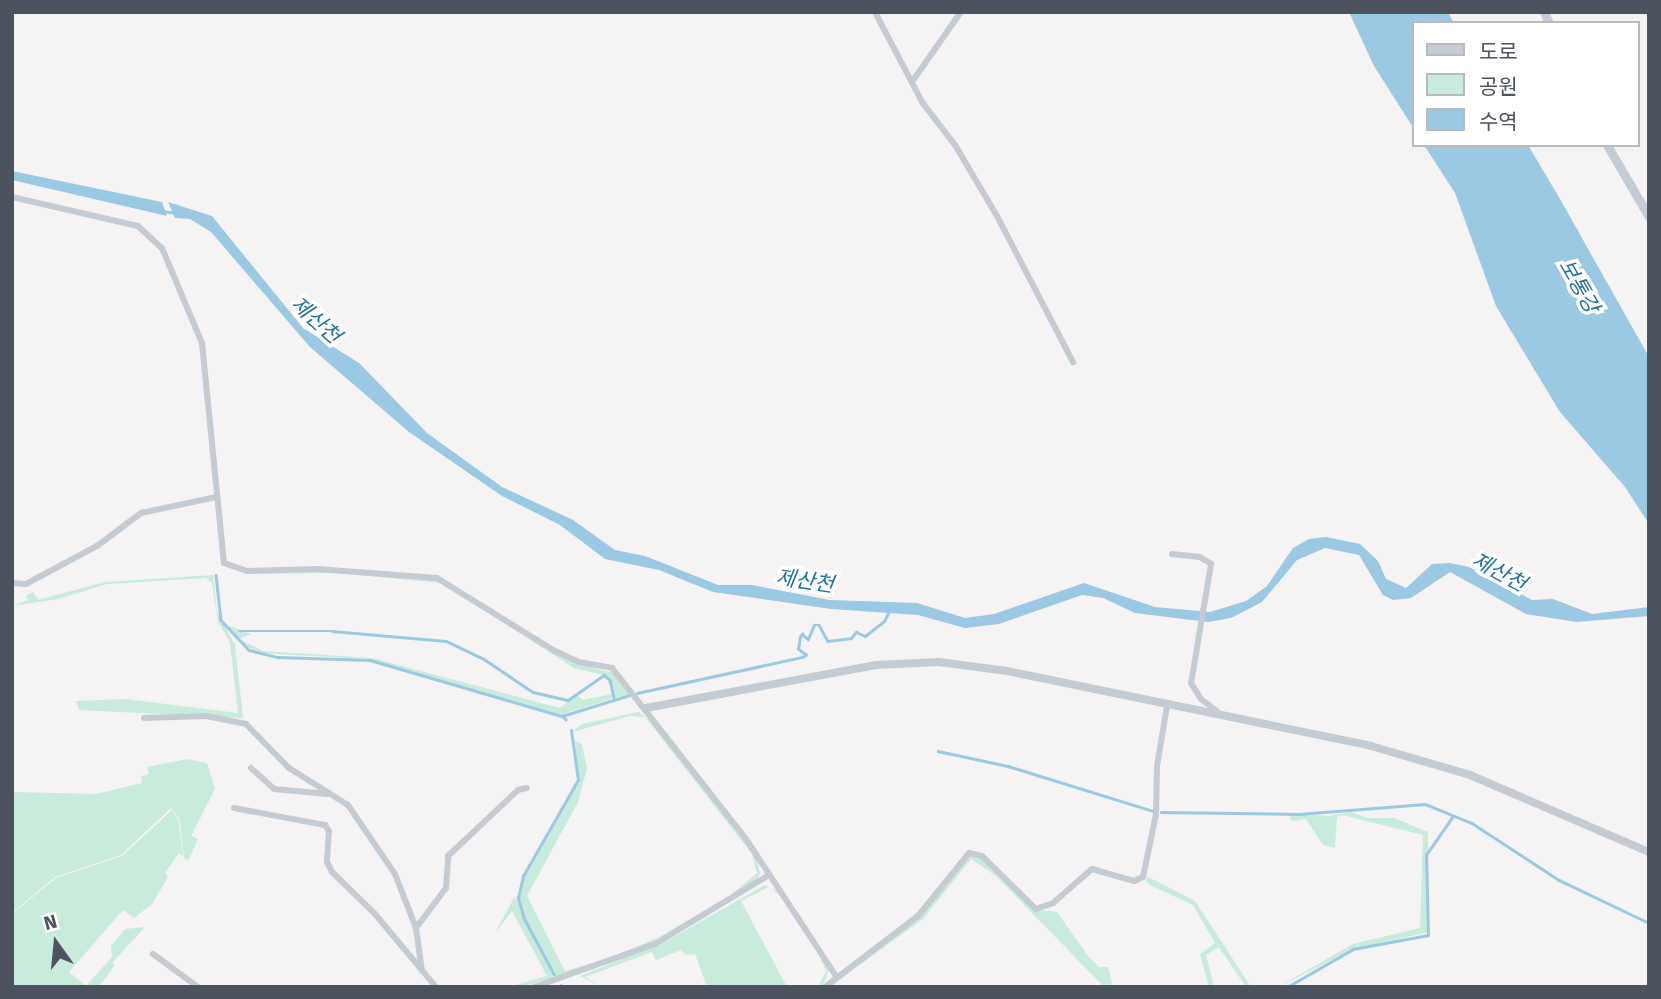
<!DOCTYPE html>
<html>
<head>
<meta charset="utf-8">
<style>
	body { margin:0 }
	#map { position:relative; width:1661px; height:999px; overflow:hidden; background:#f5f3f3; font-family:"Fira Sans","Noto Sans KR",sans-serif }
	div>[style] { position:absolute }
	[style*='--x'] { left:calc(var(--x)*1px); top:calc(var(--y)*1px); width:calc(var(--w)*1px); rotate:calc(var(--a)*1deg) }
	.green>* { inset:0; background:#c8ebdb }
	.water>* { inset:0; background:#9bc9e3 }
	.stream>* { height:2.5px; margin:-1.25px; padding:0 1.25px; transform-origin:1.25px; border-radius:1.25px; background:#9bc9e3 }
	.minor>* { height:6px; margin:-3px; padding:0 3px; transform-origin:3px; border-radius:3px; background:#c5cbd2 }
	.tertiary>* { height:8px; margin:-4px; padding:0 4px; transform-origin:4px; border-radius:4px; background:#c5cbd2 }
	.secondary>* { height:9px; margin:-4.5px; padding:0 4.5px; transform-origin:4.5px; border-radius:4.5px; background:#c6ccd6 }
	span { translate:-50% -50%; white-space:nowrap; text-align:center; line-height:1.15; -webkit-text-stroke:7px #fff; paint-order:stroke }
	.water-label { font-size:21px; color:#1f719e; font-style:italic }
	.frame { position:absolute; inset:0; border:14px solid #4d535e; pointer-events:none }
	.legend { position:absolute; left:1412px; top:21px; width:228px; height:126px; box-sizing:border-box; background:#fff; border:2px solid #b8babf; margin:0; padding:9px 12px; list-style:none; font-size:21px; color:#4d535e }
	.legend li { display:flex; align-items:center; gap:14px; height:35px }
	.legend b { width:35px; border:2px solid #b8babf }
	.north { position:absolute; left:21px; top:908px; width:70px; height:70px; -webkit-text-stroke:5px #fff; paint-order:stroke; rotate:345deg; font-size:19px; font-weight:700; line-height:28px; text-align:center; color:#4d535e }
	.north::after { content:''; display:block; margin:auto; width:24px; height:32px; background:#4d535e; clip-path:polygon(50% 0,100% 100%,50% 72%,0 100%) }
</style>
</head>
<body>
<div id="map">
	<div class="green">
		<i style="clip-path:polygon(320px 570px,418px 577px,446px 583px,536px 643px,574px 663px,613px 673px,632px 694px,615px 698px,607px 676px,574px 668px,442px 583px,340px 573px,241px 574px)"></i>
		<i style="clip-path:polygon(213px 575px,217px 612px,235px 645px,243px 718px,79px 710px,76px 701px,125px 699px,238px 713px,230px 643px,218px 621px,212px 583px,206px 578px,107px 584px,58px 599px,12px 606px,28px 600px,26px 596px,33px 592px,38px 600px,105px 582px)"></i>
		<i style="clip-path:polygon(224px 624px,251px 634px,239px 639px,263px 651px,372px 658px,560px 708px,577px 695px,583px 700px,613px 694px,614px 698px,557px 716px,370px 659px,258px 653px,239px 642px)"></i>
		<i style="clip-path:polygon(639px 712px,656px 726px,743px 838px,756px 856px,760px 873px,757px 880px,743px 890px,645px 946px,618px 958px,556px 977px,524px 918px,519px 898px,524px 876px,578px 780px,575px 741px,582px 744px,587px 768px,578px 802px,527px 896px,565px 971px,616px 956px,661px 936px,731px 895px,757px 873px,752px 854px,645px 717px,630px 716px,572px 732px,582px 724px)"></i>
		<i style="clip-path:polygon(188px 759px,207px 763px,215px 789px,191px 836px,198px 839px,188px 861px,184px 858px,179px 818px,171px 808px,121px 855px,55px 877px,12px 913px,12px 792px,96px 794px,142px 783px,141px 776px,149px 774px,147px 767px)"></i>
		<i style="clip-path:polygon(172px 810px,178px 819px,183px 856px,179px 853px,165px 873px,168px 877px,152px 904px,134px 918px,123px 910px,69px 972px,86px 986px,112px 957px,111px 946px,125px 929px,145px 927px,112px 963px,115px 965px,99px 987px,12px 987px,12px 914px,56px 878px,122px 856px)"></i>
		<i style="clip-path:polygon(1351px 812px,1366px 818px,1394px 818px,1428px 832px,1429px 932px,1353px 949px,1278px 987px,1353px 944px,1420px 928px,1423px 835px,1342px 815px,1337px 817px,1335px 848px,1323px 845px,1306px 819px,1291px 821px,1290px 814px,1329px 816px)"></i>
		<i style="clip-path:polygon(981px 856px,1040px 910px,1057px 912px,1088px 956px,1099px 967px,1108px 967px,1112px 984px,1104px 987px,996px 876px,971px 859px,923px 919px,829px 987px,914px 922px,965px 857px)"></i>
		<i style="clip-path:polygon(1148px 877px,1195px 901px,1251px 987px,1246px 987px,1219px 947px,1206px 955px,1214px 987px,1209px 987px,1200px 954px,1215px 943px,1193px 905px,1152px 886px,1145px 880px)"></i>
		<i style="clip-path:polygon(765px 885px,782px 894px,824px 956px,829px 970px,822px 987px,818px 987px,826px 971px,817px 951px,782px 897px,769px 887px,741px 901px,787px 987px,707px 987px,695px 954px,685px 955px,681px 950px,656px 960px,652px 952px,585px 977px,602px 987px,580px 976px,665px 942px)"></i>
		<i style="clip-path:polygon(515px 896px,554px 977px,521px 987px,509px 987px,547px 976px,512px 911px,495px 933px)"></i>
	</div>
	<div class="water">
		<i style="clip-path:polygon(1349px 12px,1448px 12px,1454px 23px,1414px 23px,1414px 129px,1374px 66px)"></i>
		<i style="clip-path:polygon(1424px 145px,1528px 145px,1560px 199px,1649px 357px,1649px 524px,1625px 487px,1560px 412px,1496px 306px,1455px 193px)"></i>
		<i style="clip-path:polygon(12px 171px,162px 202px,167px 216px,12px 180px)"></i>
		<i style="clip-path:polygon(168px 202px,212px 216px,303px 328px,359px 363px,427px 433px,502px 487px,573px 520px,615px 550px,645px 556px,718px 585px,752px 585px,830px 600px,917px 603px,965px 618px,994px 614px,1084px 583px,1155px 607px,1210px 612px,1246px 601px,1267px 586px,1293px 548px,1309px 539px,1326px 537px,1360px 544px,1378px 561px,1386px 579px,1406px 588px,1432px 564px,1450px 563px,1469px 567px,1532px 600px,1553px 599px,1592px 614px,1649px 607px,1649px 616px,1576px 622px,1526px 614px,1450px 572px,1411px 598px,1393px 600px,1383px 595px,1359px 555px,1325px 548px,1297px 560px,1262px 602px,1231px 618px,1208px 622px,1135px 613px,1103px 598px,1082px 595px,999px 624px,965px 628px,918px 615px,831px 609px,713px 592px,659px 570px,605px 559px,560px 525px,502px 496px,409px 432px,310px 347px,211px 232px,190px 219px,175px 218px)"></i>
	</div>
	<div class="stream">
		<i style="--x:162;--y:211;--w:14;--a:8"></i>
		<i style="--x:216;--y:575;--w:45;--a:83.7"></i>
		<i style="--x:221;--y:620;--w:41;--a:47"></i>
		<i style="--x:249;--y:650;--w:30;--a:14"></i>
		<i style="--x:278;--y:657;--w:92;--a:1.9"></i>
		<i style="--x:370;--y:660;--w:200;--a:16.3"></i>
		<i style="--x:239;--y:631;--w:93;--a:0"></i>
		<i style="--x:332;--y:631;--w:114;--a:5"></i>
		<i style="--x:446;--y:641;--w:42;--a:25.3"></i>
		<i style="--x:484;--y:659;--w:59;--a:34"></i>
		<i style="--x:533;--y:692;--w:36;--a:13"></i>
		<i style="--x:568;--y:700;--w:44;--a:-34.8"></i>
		<i style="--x:604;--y:675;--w:8;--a:40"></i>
		<i style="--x:610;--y:680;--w:18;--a:77"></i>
		<i style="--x:637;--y:693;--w:169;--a:-12.3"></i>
		<i style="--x:802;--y:657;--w:4;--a:-27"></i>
		<i style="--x:806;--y:655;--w:10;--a:-143"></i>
		<i style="--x:798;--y:649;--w:12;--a:-81"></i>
		<i style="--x:800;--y:637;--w:4;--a:-56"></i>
		<i style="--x:802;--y:634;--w:8;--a:40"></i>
		<i style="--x:808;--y:639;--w:15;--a:-67"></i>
		<i style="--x:814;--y:625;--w:5;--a:0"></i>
		<i style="--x:819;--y:625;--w:18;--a:61"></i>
		<i style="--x:828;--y:641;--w:23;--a:-7"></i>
		<i style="--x:851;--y:638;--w:8;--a:-50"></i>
		<i style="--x:856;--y:632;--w:10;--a:24"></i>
		<i style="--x:865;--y:636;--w:24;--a:-38"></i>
		<i style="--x:884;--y:621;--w:15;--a:-62"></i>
		<i style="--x:566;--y:720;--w:6;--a:-135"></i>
		<i style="--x:562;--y:716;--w:71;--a:-17.2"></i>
		<i style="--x:938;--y:751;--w:72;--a:12.1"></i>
		<i style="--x:1008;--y:766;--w:152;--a:17.2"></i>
		<i style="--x:1161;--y:812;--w:138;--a:0.8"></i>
		<i style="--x:1299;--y:814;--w:126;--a:-4.5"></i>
		<i style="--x:1425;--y:804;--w:51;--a:22"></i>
		<i style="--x:1472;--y:823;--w:104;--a:33.2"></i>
		<i style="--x:1559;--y:880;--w:100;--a:25.5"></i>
		<i style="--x:554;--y:975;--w:64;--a:-118.2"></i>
		<i style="--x:524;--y:919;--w:22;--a:-106"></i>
		<i style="--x:518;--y:898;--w:23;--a:-77"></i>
		<i style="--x:523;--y:876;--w:111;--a:-60.2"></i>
		<i style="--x:578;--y:780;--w:50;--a:-98"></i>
		<i style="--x:561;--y:985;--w:2;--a:63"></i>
		<i style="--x:1287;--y:987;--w:76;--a:-29.9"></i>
		<i style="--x:1353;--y:949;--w:76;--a:-10.6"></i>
		<i style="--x:1428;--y:935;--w:80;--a:-91.4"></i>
		<i style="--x:1426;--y:855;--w:47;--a:-55.3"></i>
	</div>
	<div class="minor">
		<i style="--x:875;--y:12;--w:102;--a:62.4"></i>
		<i style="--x:922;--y:102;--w:54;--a:52.5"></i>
		<i style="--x:955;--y:145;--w:82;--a:59.4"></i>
		<i style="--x:997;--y:216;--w:165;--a:62.5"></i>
		<i style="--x:914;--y:79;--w:82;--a:-55"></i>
		<i style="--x:12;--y:197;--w:129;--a:13"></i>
		<i style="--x:138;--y:226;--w:33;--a:43"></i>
		<i style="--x:162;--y:248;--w:103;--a:67.2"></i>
		<i style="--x:202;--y:343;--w:221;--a:84.3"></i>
		<i style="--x:224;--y:563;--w:24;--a:19"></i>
		<i style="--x:247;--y:571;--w:70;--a:-1.6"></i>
		<i style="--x:317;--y:569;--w:120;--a:4.3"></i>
		<i style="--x:437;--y:578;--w:137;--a:31.8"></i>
		<i style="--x:553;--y:650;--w:29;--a:25"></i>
		<i style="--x:579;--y:662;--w:34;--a:10"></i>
		<i style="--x:612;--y:668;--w:217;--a:51.9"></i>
		<i style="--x:746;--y:839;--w:164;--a:56.7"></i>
		<i style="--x:1172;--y:554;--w:28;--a:6"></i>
		<i style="--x:1200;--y:557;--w:13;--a:32"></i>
		<i style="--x:1211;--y:564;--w:121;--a:99.5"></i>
		<i style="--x:1191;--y:683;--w:19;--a:58"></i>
		<i style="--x:1201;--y:699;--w:23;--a:38"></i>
		<i style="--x:12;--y:583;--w:14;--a:4"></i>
		<i style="--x:26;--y:584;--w:81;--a:-28.2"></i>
		<i style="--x:97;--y:546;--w:55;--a:-36.9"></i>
		<i style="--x:141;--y:513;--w:77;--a:-12"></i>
		<i style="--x:144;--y:718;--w:62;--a:-1.8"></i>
		<i style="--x:206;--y:716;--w:41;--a:11.3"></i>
		<i style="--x:246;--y:724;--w:62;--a:45.7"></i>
		<i style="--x:289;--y:768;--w:70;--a:32.1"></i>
		<i style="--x:348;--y:805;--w:83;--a:55.7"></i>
		<i style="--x:395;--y:874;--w:58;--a:68.7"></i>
		<i style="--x:416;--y:928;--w:43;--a:82.1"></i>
		<i style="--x:251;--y:768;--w:31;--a:42"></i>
		<i style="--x:274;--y:789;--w:54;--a:5.3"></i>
		<i style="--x:234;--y:808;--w:93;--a:10.6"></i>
		<i style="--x:325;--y:825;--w:7;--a:56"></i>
		<i style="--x:329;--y:831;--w:31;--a:94"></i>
		<i style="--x:327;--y:862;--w:11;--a:63"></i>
		<i style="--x:332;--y:872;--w:60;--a:44.3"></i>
		<i style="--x:375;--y:914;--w:95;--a:50.1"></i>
		<i style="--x:416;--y:928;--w:50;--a:-53.1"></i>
		<i style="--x:446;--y:888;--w:32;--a:-86"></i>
		<i style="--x:448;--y:856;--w:96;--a:-43.3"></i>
		<i style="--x:518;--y:790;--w:9;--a:-13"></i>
		<i style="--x:153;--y:954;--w:56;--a:36.3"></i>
		<i style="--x:534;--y:987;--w:128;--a:-19.6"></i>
		<i style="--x:655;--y:944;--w:133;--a:-31.2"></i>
		<i style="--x:825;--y:987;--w:117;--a:-37.4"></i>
		<i style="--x:918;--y:916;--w:81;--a:-51"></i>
		<i style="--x:969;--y:853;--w:13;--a:13"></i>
		<i style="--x:982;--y:856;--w:76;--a:44.5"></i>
		<i style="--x:1036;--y:909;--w:18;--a:-19"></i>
		<i style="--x:1053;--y:903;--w:52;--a:-41.1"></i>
		<i style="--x:1092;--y:869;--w:44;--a:15.9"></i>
		<i style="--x:1134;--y:881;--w:10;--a:-24"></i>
		<i style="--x:1143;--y:877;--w:64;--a:-78.3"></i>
		<i style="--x:1156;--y:814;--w:48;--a:-88.8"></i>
		<i style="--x:1157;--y:766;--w:61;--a:-80.5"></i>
	</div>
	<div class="tertiary">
		<i style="--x:646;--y:708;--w:234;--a:-10.6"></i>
		<i style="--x:876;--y:665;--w:63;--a:-2.7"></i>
		<i style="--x:939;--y:662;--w:69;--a:7.5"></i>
		<i style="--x:1007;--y:671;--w:372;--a:11.6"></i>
		<i style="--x:1371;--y:746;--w:103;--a:16.3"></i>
		<i style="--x:1470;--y:775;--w:195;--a:23.3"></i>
	</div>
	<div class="secondary">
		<i style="--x:1544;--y:12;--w:12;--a:66"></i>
		<i style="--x:1607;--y:145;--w:83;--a:59.7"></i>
	</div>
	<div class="water-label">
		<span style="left:1579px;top:286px;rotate:60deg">보통강</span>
		<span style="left:316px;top:320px;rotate:42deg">제산천</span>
		<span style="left:1499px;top:572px;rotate:28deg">제산천</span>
		<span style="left:805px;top:581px;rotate:8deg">제산천</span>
	</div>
	<div class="frame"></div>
	<ul class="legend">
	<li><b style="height:9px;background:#c6ccd6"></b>도로</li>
	<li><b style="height:19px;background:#c8ebdb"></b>공원</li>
	<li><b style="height:19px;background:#9bc9e3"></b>수역</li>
	</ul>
	<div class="north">N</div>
</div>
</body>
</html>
